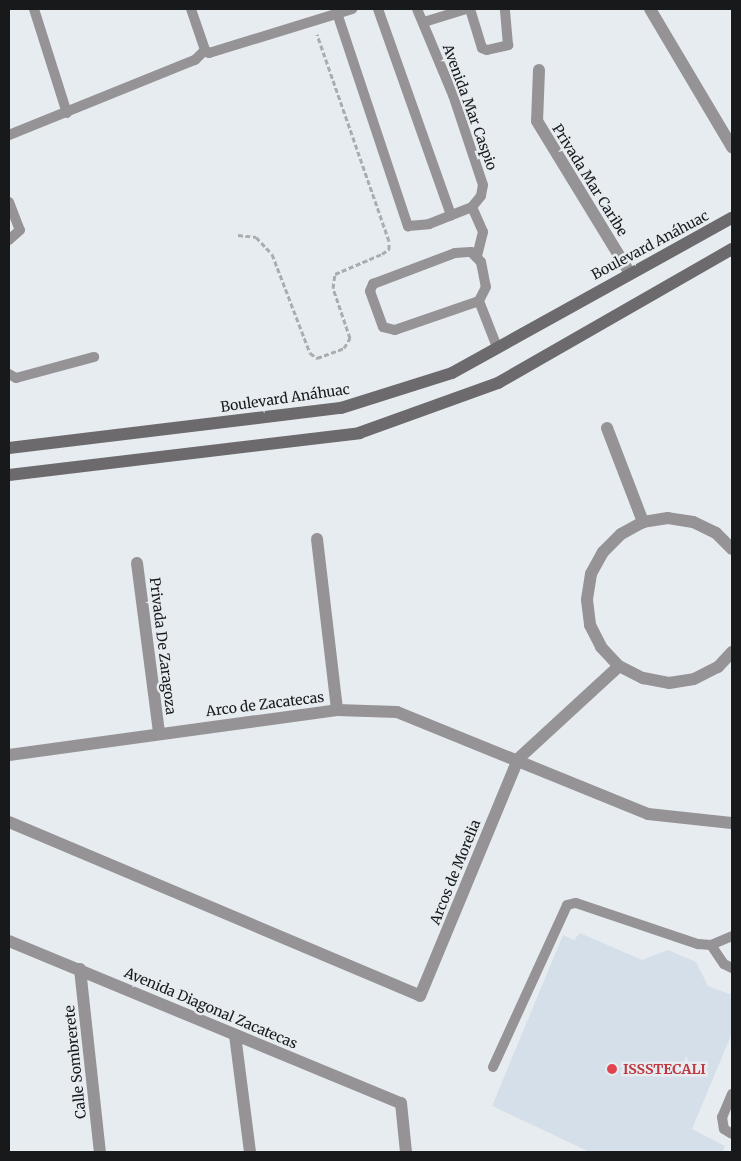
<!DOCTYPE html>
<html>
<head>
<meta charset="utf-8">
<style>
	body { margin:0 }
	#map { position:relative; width:741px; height:1161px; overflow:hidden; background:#e7ecf0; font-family:Merriweather,serif }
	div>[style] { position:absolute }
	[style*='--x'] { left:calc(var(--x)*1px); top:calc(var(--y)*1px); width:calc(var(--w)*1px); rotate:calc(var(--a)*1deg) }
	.built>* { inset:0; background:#d5dfe9 }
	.path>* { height:3px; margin-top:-1.5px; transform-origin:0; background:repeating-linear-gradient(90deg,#a9adb0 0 5px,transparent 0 7.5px) }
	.lane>* { height:10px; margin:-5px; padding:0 5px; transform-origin:5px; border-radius:5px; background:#959396 }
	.street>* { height:12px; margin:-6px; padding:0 6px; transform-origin:6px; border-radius:6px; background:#959396 }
	.secondary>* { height:12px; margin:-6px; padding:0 6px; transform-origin:6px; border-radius:6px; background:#6c6a6d }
	.dots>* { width:14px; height:14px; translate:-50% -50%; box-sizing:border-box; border:2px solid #e7ecf0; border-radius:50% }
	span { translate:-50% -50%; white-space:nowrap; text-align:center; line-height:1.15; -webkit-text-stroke:5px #e7ecf0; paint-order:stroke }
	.street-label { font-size:14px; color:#18191b }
	.health-label { font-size:14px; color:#be3a42; font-weight:700 }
	.left { translate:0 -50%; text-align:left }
	.frame { position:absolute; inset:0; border:10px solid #18191b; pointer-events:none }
</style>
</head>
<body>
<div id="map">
	<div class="built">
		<i style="clip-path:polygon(580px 933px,642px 960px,668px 950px,696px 962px,708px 986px,732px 995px,732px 1033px,692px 1129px,725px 1146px,722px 1152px,590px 1152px,492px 1106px,563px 935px,574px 940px)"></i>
	</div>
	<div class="path">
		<i style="--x:238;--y:235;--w:18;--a:6"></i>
		<i style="--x:256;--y:237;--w:23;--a:47"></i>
		<i style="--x:272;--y:254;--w:106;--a:69"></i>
		<i style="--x:310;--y:353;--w:9;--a:36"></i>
		<i style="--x:317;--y:358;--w:29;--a:-20"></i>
		<i style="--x:344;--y:348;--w:12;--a:-59"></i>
		<i style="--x:350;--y:338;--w:53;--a:-108.8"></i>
		<i style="--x:333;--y:288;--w:14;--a:-82"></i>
		<i style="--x:335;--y:274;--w:51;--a:-23.1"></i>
		<i style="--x:382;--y:254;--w:9;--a:-36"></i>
		<i style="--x:389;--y:249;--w:8;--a:-90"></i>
		<i style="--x:389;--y:241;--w:219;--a:-109.2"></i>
	</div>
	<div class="lane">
		<i style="--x:34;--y:9;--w:109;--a:72.4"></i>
		<i style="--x:191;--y:9;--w:43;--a:71.1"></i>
		<i style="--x:205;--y:50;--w:5;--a:37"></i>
		<i style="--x:209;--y:53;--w:150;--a:-17.1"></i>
		<i style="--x:378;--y:9;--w:219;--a:70.5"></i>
		<i style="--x:470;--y:9;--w:41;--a:72.9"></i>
		<i style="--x:482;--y:48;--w:5;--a:22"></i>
		<i style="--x:487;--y:50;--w:22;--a:-13"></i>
		<i style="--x:508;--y:45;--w:36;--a:-95"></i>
		<i style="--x:337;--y:13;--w:225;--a:71.6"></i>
		<i style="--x:408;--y:226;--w:21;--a:-5"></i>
		<i style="--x:429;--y:224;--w:46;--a:-21.6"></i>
		<i style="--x:472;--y:207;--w:14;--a:-51"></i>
		<i style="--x:481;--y:196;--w:11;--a:-80"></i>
		<i style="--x:483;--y:185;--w:95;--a:-108.4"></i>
		<i style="--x:453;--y:95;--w:93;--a:-112.7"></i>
		<i style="--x:424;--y:22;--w:44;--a:-17.2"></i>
		<i style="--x:9;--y:135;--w:201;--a:-22"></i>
		<i style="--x:195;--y:60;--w:14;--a:-45"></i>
		<i style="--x:9;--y:202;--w:30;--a:69"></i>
		<i style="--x:20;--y:230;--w:15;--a:138"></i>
		<i style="--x:472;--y:207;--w:27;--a:66"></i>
		<i style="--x:483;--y:232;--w:25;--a:104"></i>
		<i style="--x:471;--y:252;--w:14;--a:45"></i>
		<i style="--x:481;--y:262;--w:25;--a:79"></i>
		<i style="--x:486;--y:287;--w:16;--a:117"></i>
		<i style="--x:479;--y:301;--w:89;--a:161"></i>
		<i style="--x:395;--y:330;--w:12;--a:-166"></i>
		<i style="--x:383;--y:327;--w:38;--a:-110"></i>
		<i style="--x:370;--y:291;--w:8;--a:-67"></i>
		<i style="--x:373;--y:284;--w:88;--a:-20.7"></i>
		<i style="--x:455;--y:253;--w:16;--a:-4"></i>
		<i style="--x:479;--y:301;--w:49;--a:68.6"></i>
		<i style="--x:9;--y:374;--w:8;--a:30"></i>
		<i style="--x:16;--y:378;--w:81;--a:-15.1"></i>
		<i style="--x:711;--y:945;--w:23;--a:56"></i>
		<i style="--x:724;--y:964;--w:9;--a:27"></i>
		<i style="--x:493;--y:1067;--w:178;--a:-65.4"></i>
		<i style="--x:567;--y:905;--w:9;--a:-13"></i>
		<i style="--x:576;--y:903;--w:129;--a:18.6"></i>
		<i style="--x:698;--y:944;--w:13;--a:4"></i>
		<i style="--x:711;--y:945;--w:23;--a:-23"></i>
		<i style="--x:732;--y:1094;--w:25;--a:113"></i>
		<i style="--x:722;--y:1117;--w:12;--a:81"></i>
		<i style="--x:724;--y:1129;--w:9;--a:32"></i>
	</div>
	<div class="street">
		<i style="--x:650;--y:9;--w:161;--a:59.3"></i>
		<i style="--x:539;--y:70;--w:51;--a:92.2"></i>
		<i style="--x:537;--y:121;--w:177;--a:58.6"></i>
		<i style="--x:607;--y:428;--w:101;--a:69"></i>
		<i style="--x:317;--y:539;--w:172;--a:83.3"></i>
		<i style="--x:732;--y:549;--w:23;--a:-135"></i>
		<i style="--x:716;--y:533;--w:25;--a:-154"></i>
		<i style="--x:693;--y:522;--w:25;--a:-171"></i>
		<i style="--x:668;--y:518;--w:25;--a:171"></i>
		<i style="--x:643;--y:522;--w:25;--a:151"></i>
		<i style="--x:621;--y:534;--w:25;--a:135"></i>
		<i style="--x:603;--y:552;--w:25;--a:119"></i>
		<i style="--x:591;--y:574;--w:26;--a:99"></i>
		<i style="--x:587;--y:600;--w:25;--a:83"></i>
		<i style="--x:590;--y:625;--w:25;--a:63"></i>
		<i style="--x:601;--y:647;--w:26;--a:47"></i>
		<i style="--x:619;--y:666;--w:27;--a:27"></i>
		<i style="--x:643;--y:678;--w:26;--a:11"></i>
		<i style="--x:669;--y:683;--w:25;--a:-9"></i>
		<i style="--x:694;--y:679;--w:27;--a:-27"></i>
		<i style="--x:718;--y:667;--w:21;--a:-47"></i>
		<i style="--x:137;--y:563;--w:170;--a:82.6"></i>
		<i style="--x:9;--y:755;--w:331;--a:-7.8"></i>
		<i style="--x:337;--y:710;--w:60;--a:1.9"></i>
		<i style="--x:397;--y:712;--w:271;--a:22.1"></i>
		<i style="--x:648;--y:814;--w:84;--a:6.1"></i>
		<i style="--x:9;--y:822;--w:446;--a:22.9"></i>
		<i style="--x:420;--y:996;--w:256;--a:-67.5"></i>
		<i style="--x:518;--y:759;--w:137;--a:-42.6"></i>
		<i style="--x:9;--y:941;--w:424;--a:22.5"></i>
		<i style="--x:401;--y:1103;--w:49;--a:84.2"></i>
		<i style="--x:80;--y:969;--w:184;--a:83.8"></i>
		<i style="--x:235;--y:1035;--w:118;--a:82.7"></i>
	</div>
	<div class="secondary">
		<i style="--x:9;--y:448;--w:334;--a:-6.9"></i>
		<i style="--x:341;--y:408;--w:116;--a:-17.5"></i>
		<i style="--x:452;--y:373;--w:320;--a:-29"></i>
		<i style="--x:9;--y:475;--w:353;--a:-6.8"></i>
		<i style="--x:359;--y:433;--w:148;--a:-19.8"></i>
		<i style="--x:498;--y:383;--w:270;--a:-29.8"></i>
	</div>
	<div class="dots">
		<i style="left:612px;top:1069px;background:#e0444e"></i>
	</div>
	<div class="street-label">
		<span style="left:470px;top:107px;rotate:70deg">Avenida Mar Caspio</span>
		<span style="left:590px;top:180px;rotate:58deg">Privada Mar Caribe</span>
		<span style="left:650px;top:245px;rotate:-28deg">Boulevard Anáhuac</span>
		<span style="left:285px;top:398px;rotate:-8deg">Boulevard Anáhuac</span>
		<span style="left:163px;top:646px;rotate:83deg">Privada De Zaragoza</span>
		<span style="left:265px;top:704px;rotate:-7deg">Arco de Zacatecas</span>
		<span style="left:455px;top:872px;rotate:-68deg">Arcos de Morelia</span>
		<span style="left:211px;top:1008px;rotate:23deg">Avenida Diagonal Zacatecas</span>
		<span style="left:75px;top:1062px;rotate:-96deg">Calle Sombrerete</span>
	</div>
	<div class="health-label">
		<span class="left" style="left:623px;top:1069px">ISSSTECALI</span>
	</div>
	<div class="frame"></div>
</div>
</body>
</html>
